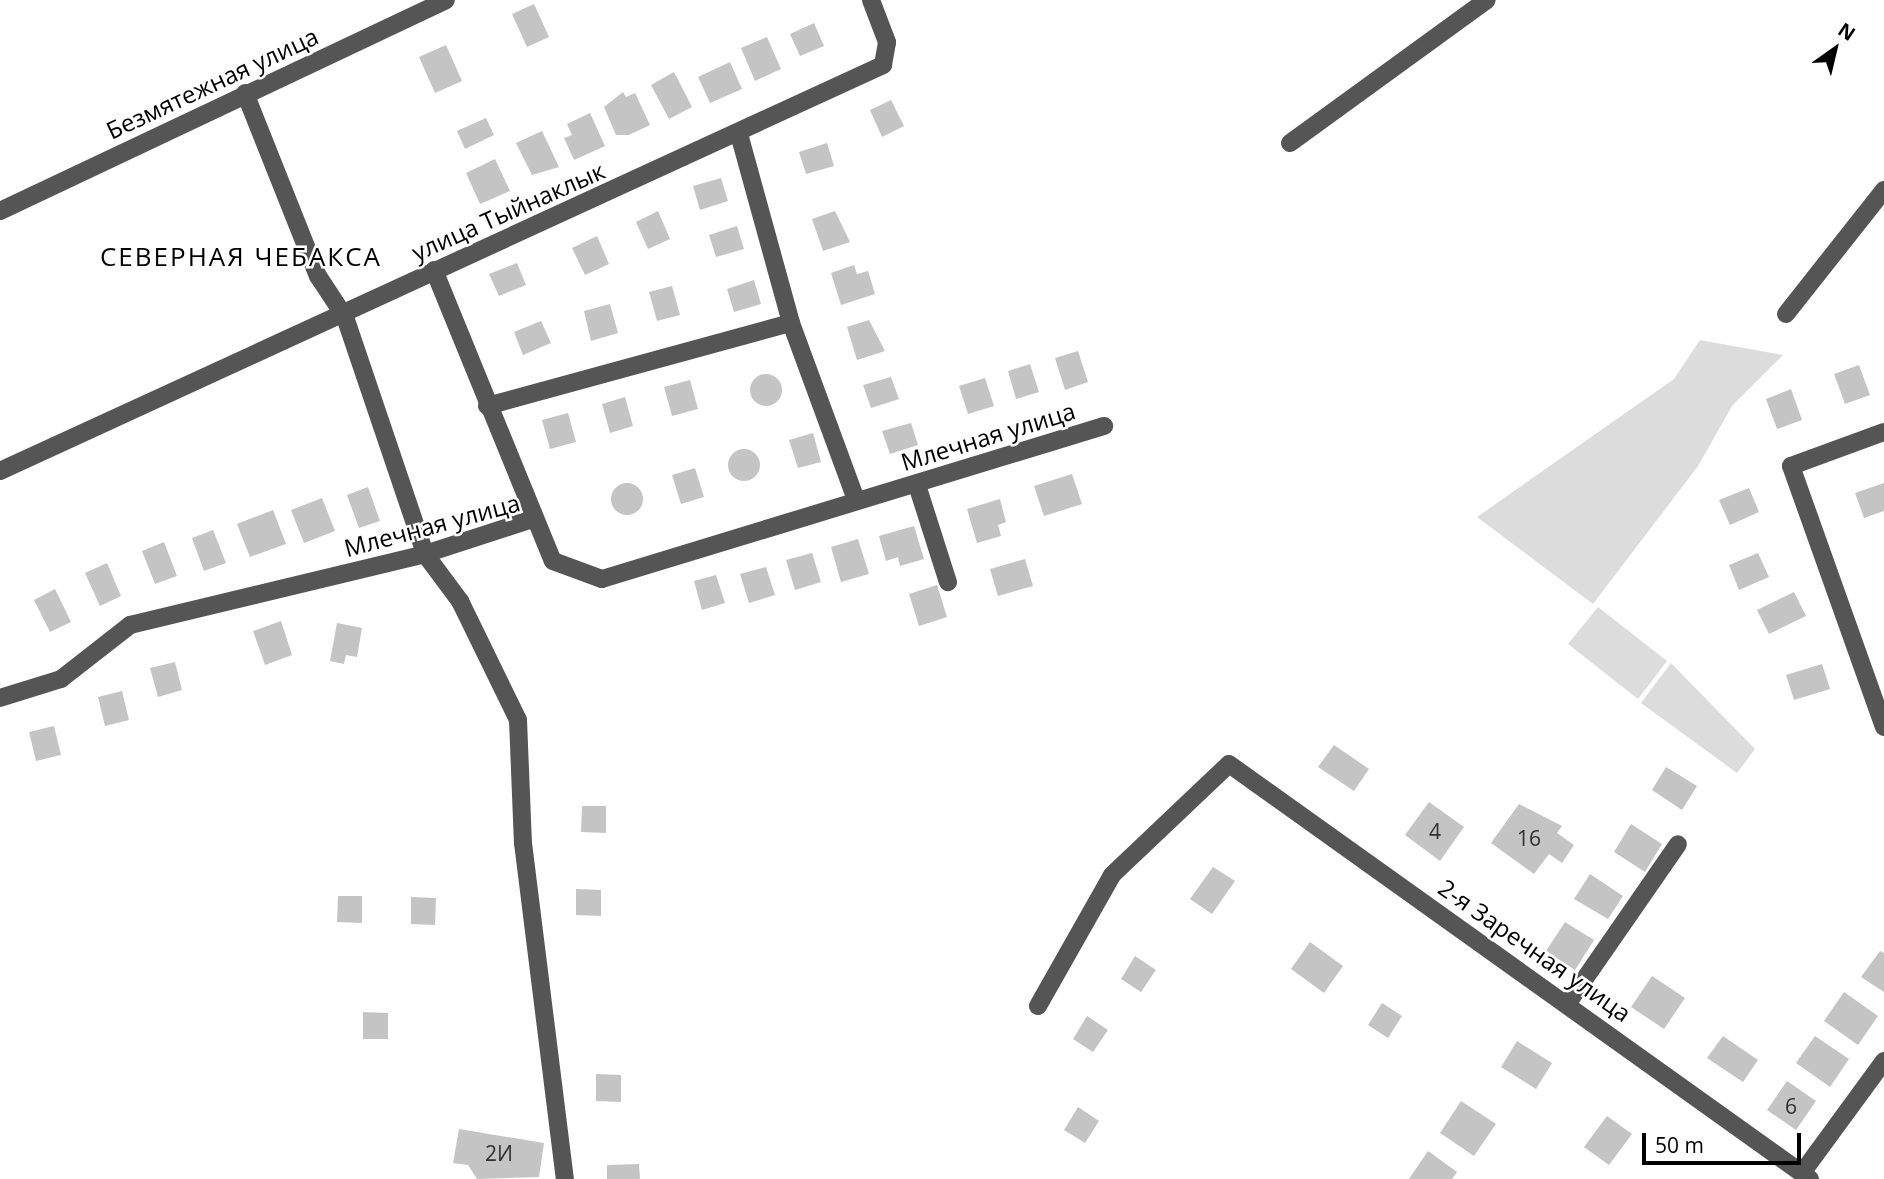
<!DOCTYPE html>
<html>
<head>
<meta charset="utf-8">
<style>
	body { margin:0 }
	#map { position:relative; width:1884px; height:1179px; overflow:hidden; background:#fff; font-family:"Open Sans",sans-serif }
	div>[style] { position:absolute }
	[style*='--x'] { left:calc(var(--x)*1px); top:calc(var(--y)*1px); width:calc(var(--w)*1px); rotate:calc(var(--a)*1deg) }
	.green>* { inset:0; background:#dcdcdc }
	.building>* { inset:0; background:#c4c4c4 }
	.round { border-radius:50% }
	.minor>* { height:18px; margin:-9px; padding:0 9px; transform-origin:9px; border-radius:9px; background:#555 }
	span { translate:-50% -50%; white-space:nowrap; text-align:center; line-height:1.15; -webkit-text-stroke:5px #fff; paint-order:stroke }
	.number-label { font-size:21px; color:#313131 }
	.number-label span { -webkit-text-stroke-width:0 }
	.street-label { font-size:24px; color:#000 }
	.neighbourhood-label { font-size:26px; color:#000; letter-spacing:2px }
	.north { position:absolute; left:1800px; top:14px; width:70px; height:70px; -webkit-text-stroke:5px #fff; paint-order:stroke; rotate:34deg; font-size:19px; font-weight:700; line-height:28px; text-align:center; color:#000 }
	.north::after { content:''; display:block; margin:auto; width:24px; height:32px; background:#000; clip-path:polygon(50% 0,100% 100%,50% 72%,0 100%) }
	.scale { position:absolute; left:1642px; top:1133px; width:159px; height:32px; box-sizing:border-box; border:4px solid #000; border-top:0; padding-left:9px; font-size:21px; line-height:24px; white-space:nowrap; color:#000; -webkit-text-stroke:5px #fff; paint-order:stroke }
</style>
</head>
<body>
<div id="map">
	<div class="green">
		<i style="clip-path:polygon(1700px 340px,1783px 355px,1732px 406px,1698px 466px,1593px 604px,1477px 517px,1674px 379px)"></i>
		<i style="clip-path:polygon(1598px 607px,1667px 661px,1638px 699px,1568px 644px)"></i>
		<i style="clip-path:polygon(1671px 663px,1755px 749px,1737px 773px,1641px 703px)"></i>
	</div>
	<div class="building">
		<i style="clip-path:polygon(534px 4px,549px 37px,527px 47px,512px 14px)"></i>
		<i style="clip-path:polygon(814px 23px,824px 46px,800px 56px,790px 34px)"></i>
		<i style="clip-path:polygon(767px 37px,781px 69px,755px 81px,741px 48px)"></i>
		<i style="clip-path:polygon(446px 45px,462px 81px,435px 93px,419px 57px)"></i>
		<i style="clip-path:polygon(730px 62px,742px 89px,710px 103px,698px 77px)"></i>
		<i style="clip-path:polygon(674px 72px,692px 107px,669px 119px,651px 85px)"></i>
		<i style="clip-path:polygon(623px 92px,626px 97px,635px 93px,650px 125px,629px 135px,616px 135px,604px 107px)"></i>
		<i style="clip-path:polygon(891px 100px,904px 126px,882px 137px,870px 110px)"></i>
		<i style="clip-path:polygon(590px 113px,605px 146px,574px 160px,564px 138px,572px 135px,567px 124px)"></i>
		<i style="clip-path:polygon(486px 118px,494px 135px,465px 149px,457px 131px)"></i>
		<i style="clip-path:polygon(542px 131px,559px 167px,532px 175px,516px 143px)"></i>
		<i style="clip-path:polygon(827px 143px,834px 166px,806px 174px,799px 152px)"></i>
		<i style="clip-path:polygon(495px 159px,510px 191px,480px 204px,466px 173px)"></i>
		<i style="clip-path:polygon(721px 178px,728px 201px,700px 210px,693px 186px)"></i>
		<i style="clip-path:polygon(658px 211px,670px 239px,648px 249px,636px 222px)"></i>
		<i style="clip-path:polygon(835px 211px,850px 242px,823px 251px,812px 219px)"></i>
		<i style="clip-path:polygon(737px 226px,744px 249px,716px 257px,709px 235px)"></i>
		<i style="clip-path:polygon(597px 236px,609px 264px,585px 275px,572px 248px)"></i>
		<i style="clip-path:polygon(517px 263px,526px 285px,499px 296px,489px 274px)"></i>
		<i style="clip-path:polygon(854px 265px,857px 274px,868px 271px,875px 294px,841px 305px,831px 273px)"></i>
		<i style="clip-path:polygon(754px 280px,761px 304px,734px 312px,727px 289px)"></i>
		<i style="clip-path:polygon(672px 286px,680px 315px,657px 321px,649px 292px)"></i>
		<i style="clip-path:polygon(610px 304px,618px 333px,591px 341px,584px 311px)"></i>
		<i style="clip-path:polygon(869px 320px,885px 351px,857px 360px,847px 327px)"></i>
		<i style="clip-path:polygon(541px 321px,551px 343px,523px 355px,514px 332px)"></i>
		<i style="clip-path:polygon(1078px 351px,1088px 382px,1065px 390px,1055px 358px)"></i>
		<i style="clip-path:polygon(1030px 364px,1039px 392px,1016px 399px,1008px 371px)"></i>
		<i style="clip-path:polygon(1859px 365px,1870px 395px,1845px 404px,1834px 374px)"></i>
		<i class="round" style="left:750px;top:374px;width:32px;height:32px"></i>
		<i style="clip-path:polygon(891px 377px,899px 399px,871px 408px,863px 385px)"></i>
		<i style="clip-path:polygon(985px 378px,994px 406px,968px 414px,959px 386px)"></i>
		<i style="clip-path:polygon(690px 380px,698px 409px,672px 416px,664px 387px)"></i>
		<i style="clip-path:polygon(1791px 389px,1802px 420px,1777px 429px,1766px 399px)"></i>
		<i style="clip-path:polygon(625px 397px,633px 426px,610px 433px,602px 404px)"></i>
		<i style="clip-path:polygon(568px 413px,576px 442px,550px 449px,542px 420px)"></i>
		<i style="clip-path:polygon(911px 423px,918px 445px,890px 454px,882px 431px)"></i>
		<i style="clip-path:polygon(813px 433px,821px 462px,798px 468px,789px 440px)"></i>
		<i class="round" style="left:728px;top:449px;width:32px;height:32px"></i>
		<i style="clip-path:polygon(695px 468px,704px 497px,681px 504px,672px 475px)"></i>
		<i style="clip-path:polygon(1072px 474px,1082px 504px,1044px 516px,1034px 486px)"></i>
		<i class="round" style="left:611px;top:483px;width:32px;height:32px"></i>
		<i style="clip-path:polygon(1884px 483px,1884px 511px,1864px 518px,1855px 493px)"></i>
		<i style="clip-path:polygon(368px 487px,380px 521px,359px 528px,347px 495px)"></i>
		<i style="clip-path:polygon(1749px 488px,1759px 512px,1730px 525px,1719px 500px)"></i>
		<i style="clip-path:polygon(322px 498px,335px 531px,304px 543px,291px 510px)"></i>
		<i style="clip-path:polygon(1000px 499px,1006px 522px,998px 525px,1001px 536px,977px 543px,967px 509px)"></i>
		<i style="clip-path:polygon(273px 510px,286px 544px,250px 557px,237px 524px)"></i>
		<i style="clip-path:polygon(914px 526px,924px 559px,900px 566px,898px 557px,886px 561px,879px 536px)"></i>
		<i style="clip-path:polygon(213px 530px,226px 563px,204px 571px,192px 538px)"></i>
		<i style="clip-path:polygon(858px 539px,869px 574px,841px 582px,831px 547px)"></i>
		<i style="clip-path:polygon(164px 542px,177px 576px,155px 584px,142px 551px)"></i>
		<i style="clip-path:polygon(812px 553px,821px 582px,795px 590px,786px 560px)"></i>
		<i style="clip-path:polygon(1758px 553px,1769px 577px,1739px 590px,1729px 565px)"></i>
		<i style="clip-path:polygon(1025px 559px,1033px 586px,998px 596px,990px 569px)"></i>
		<i style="clip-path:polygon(107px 563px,121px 596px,100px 606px,85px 573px)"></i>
		<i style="clip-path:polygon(766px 567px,775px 595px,749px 603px,740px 574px)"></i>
		<i style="clip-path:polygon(716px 575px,725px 603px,702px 610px,694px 581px)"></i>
		<i style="clip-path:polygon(937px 585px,947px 617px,919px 626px,909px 594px)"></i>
		<i style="clip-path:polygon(55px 589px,71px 622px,50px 632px,34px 600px)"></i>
		<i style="clip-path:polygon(1794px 592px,1806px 616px,1769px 634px,1757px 610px)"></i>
		<i style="clip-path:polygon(281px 621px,292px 655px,265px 665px,253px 631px)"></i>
		<i style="clip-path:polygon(337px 623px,362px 628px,357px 657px,346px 655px,344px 664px,330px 661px)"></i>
		<i style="clip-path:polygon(175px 662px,182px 690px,158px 697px,150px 668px)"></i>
		<i style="clip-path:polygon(1822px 664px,1830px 689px,1794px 700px,1786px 675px)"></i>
		<i style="clip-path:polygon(122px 691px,129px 720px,105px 726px,98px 697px)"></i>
		<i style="clip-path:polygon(54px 726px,61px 755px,36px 761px,29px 732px)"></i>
		<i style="clip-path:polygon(1334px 745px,1369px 769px,1354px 791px,1318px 767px)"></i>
		<i style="clip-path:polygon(1666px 767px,1697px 786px,1682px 810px,1652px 790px)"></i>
		<i style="clip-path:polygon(1429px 802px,1464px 827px,1440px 861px,1405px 835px)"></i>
		<i style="clip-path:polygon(1519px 804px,1562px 826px,1557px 833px,1574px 845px,1562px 863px,1549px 854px,1534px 874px,1491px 843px)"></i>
		<i style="clip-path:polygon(582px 806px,606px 806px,606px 833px,581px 832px)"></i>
		<i style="clip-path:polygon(1631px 824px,1662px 844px,1645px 872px,1614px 852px)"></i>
		<i style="clip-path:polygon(1213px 867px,1235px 881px,1212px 914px,1190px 899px)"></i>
		<i style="clip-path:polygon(1590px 874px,1623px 896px,1608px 919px,1574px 899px)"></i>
		<i style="clip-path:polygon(576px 889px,601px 890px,601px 916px,576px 915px)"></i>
		<i style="clip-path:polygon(338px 896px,362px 896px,362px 923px,337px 922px)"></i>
		<i style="clip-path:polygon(411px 897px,436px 898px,435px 925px,411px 924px)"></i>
		<i style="clip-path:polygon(1565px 922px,1594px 940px,1575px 970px,1546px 951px)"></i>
		<i style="clip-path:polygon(1310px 942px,1343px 966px,1324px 993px,1291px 969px)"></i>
		<i style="clip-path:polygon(1880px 951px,1884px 953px,1884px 992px,1861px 977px)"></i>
		<i style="clip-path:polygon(1135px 956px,1156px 970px,1141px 992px,1121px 979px)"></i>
		<i style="clip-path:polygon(1652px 976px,1685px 998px,1664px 1029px,1631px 1007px)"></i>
		<i style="clip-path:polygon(1844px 992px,1878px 1016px,1858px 1045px,1824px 1021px)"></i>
		<i style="clip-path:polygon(1382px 1003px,1402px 1016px,1388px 1038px,1368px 1025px)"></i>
		<i style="clip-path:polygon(363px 1012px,388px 1013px,388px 1039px,363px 1039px)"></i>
		<i style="clip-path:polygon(1087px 1016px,1108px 1030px,1093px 1052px,1073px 1039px)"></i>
		<i style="clip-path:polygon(1723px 1036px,1758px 1060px,1743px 1082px,1707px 1058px)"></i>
		<i style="clip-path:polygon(1815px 1036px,1849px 1059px,1830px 1087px,1796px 1063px)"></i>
		<i style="clip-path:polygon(1517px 1041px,1552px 1063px,1536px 1089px,1501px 1067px)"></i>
		<i style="clip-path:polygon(596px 1074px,621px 1075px,621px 1102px,596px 1101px)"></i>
		<i style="clip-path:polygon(1787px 1081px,1816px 1101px,1796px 1130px,1767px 1110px)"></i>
		<i style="clip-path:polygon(1461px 1101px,1496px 1124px,1474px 1156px,1440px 1133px)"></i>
		<i style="clip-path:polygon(1078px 1107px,1099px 1121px,1085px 1143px,1064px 1130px)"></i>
		<i style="clip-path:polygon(1607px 1116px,1632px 1134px,1609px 1165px,1584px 1147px)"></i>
		<i style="clip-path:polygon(459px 1129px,544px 1143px,539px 1177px,477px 1179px,468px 1165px,453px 1163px)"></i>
		<i style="clip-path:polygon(1428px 1151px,1457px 1172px,1452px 1179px,1409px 1179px)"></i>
		<i style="clip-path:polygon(639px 1164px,640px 1179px,607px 1179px,607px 1165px)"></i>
	</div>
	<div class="minor">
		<i style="--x:245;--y:93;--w:197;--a:68.3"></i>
		<i style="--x:318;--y:276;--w:49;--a:56.6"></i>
		<i style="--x:345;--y:317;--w:250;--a:71.3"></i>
		<i style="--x:425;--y:554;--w:59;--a:53.3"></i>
		<i style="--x:460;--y:601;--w:132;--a:64"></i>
		<i style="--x:518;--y:720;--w:123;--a:87.7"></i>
		<i style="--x:523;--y:843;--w:339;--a:82.9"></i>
		<i style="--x:739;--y:134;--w:196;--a:74.6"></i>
		<i style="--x:791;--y:323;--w:185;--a:69.8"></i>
		<i style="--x:1290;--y:143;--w:243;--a:-36"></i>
		<i style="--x:0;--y:211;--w:493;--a:-25.3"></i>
		<i style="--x:434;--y:270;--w:314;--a:67.8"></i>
		<i style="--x:553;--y:561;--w:52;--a:20.2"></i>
		<i style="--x:602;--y:579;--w:525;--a:-16.95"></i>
		<i style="--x:1786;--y:314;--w:158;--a:-51.7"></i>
		<i style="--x:487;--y:406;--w:315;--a:-15.3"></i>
		<i style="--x:1884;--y:432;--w:99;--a:159.9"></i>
		<i style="--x:1791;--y:466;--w:277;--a:70.4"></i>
		<i style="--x:0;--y:471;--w:972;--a:-24.69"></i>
		<i style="--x:883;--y:65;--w:23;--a:-80"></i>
		<i style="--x:887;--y:42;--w:45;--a:-110.9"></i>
		<i style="--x:917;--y:485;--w:102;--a:72.3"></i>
		<i style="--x:0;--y:698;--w:64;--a:-17.3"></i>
		<i style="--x:61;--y:679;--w:88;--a:-38"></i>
		<i style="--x:130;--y:625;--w:303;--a:-13.5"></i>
		<i style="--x:425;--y:554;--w:114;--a:-18"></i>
		<i style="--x:1568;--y:1003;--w:193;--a:-55.3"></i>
		<i style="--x:1038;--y:1006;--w:150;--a:-60.5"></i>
		<i style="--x:1112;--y:875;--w:161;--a:-43.5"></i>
		<i style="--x:1229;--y:764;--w:714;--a:35.54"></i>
		<i style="--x:1802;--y:1173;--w:139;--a:-53.8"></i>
	</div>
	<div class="number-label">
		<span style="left:1435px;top:831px">4</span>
		<span style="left:1529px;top:838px">16</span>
		<span style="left:1791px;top:1106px">6</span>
		<span style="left:499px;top:1153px">2И</span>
	</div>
	<div class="street-label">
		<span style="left:212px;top:83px;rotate:-25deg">Безмятежная улица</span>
		<span style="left:508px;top:211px;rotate:-24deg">улица Тыйнаклык</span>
		<span style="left:988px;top:436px;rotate:-17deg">Млечная улица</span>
		<span style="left:432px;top:525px;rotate:-15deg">Млечная улица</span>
		<span style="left:1535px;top:950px;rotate:35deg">2-я Заречная улица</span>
	</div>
	<div class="neighbourhood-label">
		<span style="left:241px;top:257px">СЕВЕРНАЯ ЧЕБАКСА</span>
	</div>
	<div class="north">N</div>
	<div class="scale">50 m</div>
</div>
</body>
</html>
